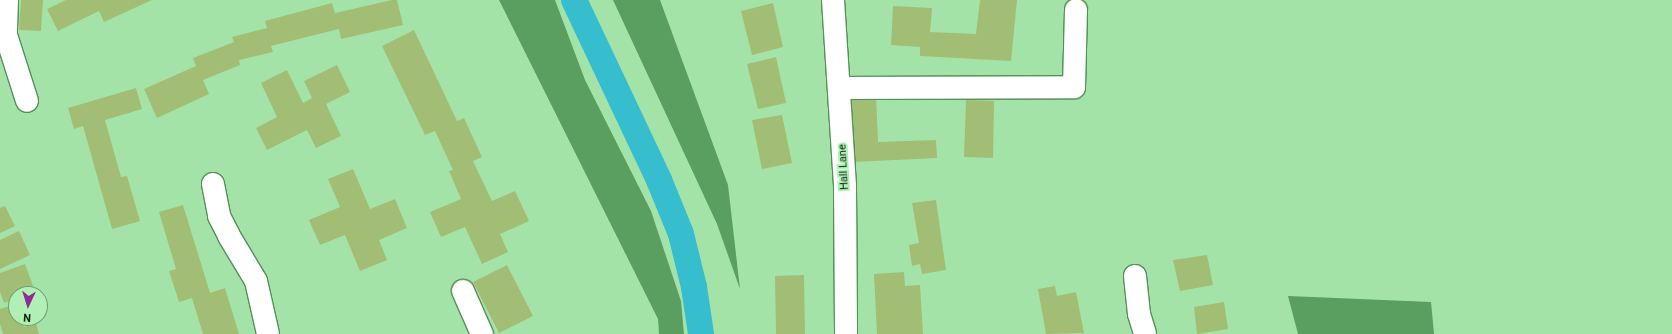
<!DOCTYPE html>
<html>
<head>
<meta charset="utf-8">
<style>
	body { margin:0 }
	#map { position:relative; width:1672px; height:334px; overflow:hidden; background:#a4e3a8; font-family:Roboto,sans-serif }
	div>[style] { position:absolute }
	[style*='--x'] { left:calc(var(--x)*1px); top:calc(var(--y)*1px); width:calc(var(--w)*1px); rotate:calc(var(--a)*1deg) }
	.forest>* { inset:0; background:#5a9e60 }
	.canal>* { height:26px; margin:-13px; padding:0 13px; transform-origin:13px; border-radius:13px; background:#36bece }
	.building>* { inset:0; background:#a2be75 }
	.roads { filter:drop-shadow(1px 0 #549059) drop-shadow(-1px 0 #549059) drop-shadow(0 1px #549059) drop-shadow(0 -1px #549059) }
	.minor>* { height:22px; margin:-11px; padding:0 11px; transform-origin:11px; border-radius:11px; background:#fff }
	span { translate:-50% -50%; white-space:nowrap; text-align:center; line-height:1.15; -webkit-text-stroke:4px #b0f0b4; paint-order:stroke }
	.street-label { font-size:11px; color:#0e2711 }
	.north { position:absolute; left:8px; top:286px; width:40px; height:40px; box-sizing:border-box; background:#b0f0b4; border:1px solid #6fa073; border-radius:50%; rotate:184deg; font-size:11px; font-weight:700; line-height:16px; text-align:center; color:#0e2711 }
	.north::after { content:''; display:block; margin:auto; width:14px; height:18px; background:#8f2c93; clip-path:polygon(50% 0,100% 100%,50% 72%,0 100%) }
</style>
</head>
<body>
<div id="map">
	<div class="forest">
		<i style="clip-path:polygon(499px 0,555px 0,585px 80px,651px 211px,681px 301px,684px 334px,659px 334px,658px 319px)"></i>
		<i style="clip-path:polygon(613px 0,660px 0,728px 185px,740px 289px,717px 224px)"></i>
		<i style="clip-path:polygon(1288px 296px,1431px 302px,1434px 334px,1298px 334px)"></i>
	</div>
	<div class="canal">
		<i style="--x:574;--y:0;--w:199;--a:64.7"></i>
		<i style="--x:659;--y:180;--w:58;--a:67.8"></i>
		<i style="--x:681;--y:234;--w:55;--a:76.2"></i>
		<i style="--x:694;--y:287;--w:48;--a:81.5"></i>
	</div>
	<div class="building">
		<i style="clip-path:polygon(21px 0,43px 0,41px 31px,19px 30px)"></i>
		<i style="clip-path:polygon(66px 0,152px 0,104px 22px,99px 11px,58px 31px,47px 9px)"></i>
		<i style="clip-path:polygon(392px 0,397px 0,403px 25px,341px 39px,339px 29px,271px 46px,273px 52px,239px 60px,240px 65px,203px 80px,209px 94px,157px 118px,144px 89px,196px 66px,193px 58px,234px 42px,232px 37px,267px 28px,265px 21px,332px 3px,335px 13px)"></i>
		<i style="clip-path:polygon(980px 0,1017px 0,1011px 61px,920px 56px,920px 47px,891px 45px,893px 6px,932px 8px,930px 32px,976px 34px)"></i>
		<i style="clip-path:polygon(773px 3px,783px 47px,752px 55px,741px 11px)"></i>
		<i style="clip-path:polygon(414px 30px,457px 121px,464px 118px,482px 157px,473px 161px,492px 201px,515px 191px,529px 221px,500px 234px,508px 252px,482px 264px,465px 227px,441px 237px,430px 212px,461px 199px,449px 171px,453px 170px,435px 131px,425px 135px,382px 46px)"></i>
		<i style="clip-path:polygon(776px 57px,786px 103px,758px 109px,747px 64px)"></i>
		<i style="clip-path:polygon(337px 65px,350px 92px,326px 104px,341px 136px,316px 148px,307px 130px,267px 150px,256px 128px,277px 117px,261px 83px,287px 70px,303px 103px,312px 98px,304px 81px)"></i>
		<i style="clip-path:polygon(136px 88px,142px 109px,105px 120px,121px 177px,127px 176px,140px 221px,112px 229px,83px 126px,74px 129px,68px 108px)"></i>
		<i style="clip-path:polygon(876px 95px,878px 142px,936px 140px,937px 158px,853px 162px,850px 97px)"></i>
		<i style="clip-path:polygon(966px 100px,994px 101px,993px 158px,964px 157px)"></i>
		<i style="clip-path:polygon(782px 115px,792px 163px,762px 169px,752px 120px)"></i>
		<i style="clip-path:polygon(353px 169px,370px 209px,395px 199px,407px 228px,379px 240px,387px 260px,360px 271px,345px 235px,320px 245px,309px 220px,340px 207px,328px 179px)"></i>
		<i style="clip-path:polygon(936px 200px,946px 270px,922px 274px,920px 264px,912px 266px,909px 245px,919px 243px,912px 203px)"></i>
		<i style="clip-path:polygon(183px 205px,210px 293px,225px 288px,239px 334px,203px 334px,192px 298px,179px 302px,169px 271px,176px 269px,159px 212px)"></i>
		<i style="clip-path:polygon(5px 206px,15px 226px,0 233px,0 208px)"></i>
		<i style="clip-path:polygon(19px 231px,30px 255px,0 269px,0 240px)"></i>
		<i style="clip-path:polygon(1207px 255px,1213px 285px,1180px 291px,1173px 260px)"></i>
		<i style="clip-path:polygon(25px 264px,35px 291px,28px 294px,16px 294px,16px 298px,4px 303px,0 292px,0 273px)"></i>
		<i style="clip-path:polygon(507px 265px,533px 316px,499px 333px,473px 282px)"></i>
		<i style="clip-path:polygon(904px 272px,905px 286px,920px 285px,923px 334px,877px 334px,874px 274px)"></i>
		<i style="clip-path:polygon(804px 275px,805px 334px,776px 334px,775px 276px)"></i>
		<i style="clip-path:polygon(1055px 286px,1057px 296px,1076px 292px,1084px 333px,1046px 334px,1038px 289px)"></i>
		<i style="clip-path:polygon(1224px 302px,1228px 329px,1197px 334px,1194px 307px)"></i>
		<i style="clip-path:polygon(16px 304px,16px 318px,21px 318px,24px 327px,36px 323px,39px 334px,3px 334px,0 324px,0 309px)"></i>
	</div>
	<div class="roads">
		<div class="minor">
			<i style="--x:7;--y:0;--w:35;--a:92"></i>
			<i style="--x:6;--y:35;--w:69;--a:72.3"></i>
			<i style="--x:833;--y:0;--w:186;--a:86.3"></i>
			<i style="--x:845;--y:186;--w:148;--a:89.6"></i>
			<i style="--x:839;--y:88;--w:235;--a:-0.2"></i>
			<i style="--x:1074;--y:87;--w:77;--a:-88.5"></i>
			<i style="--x:213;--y:184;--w:33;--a:79"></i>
			<i style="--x:219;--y:216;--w:22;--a:63"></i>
			<i style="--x:229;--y:236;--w:52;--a:59"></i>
			<i style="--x:256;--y:281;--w:54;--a:77.2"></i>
			<i style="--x:1135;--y:276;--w:38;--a:84"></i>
			<i style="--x:1139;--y:314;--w:21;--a:73"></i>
			<i style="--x:463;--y:291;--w:47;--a:66.2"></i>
		</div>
	</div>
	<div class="street-label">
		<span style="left:844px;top:167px;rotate:-93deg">Hall Lane</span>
	</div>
	<div class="north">N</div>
</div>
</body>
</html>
